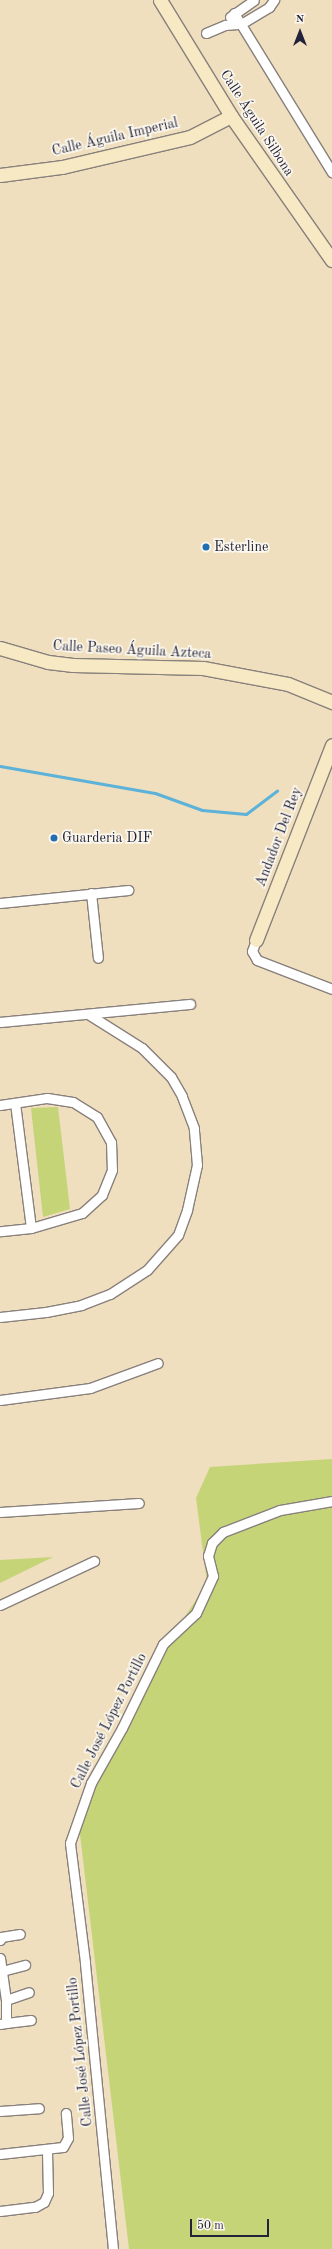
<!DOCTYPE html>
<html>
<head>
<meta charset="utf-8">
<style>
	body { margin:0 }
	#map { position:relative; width:332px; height:2249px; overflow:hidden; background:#efdfbe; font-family:"Old Standard TT",serif }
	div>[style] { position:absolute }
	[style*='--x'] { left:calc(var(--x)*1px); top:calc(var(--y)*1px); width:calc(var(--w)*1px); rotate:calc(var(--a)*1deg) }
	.green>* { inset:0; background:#c5d477 }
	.stream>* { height:3px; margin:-1.5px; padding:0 1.5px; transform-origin:1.5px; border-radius:1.5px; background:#5cb2d8 }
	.roads { filter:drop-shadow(1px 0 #88807c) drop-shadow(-1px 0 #88807c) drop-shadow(0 1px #88807c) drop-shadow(0 -1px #88807c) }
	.street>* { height:9px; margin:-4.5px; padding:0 4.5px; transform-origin:4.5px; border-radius:4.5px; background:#fff }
	.secondary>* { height:13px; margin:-6.5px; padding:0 6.5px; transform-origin:6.5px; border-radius:6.5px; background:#f6e9c3 }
	.dots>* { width:11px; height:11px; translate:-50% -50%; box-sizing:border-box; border:2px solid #fbf7ec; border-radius:50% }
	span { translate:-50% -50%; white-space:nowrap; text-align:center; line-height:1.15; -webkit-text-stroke:3.5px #fbf7ec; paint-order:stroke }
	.street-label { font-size:14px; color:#22223b }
	.poi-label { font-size:14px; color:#22223b }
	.left { translate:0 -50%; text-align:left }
	.north { position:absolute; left:280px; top:12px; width:40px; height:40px; -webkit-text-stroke:3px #fbf7ec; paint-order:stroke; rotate:0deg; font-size:11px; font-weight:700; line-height:16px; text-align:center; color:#22223b }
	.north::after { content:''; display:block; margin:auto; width:14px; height:18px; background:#22223b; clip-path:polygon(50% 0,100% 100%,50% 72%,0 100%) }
	.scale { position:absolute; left:190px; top:2219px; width:79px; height:18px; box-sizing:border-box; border:2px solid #22223b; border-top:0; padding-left:5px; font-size:12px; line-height:14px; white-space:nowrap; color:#22223b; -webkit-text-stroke:3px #fbf7ec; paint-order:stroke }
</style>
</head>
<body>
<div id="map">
	<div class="green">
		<i style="clip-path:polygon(58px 1107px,70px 1209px,43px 1217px,31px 1108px)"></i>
		<i style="clip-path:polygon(332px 1459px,332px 2249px,129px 2249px,78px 1817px,167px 1644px,207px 1583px,196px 1498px,210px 1467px)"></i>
		<i style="clip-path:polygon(53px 1557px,0 1583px,0 1560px)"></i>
	</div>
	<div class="stream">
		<i style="--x:0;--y:766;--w:157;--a:9.9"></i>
		<i style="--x:155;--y:793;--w:50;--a:19.9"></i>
		<i style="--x:202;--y:810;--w:44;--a:5.2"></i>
		<i style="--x:246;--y:814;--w:39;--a:-37"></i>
	</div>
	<div class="roads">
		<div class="street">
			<i style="--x:234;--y:13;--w:187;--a:58.4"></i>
			<i style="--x:230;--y:17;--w:29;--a:-35"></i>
			<i style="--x:206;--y:33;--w:21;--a:-23"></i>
			<i style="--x:225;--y:25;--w:16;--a:-4"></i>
			<i style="--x:241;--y:24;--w:33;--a:-31"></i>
			<i style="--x:269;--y:7;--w:9;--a:-54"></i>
			<i style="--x:91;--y:893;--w:65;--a:83.9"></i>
			<i style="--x:0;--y:903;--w:129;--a:-5.8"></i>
			<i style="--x:256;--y:940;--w:12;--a:110"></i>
			<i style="--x:252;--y:951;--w:10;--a:61"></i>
			<i style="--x:257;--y:960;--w:80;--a:21.1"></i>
			<i style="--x:0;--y:1022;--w:191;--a:-5.4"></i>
			<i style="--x:15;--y:1103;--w:126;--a:82.7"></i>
			<i style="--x:0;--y:1105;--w:48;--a:-8.5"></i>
			<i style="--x:47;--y:1098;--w:26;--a:9"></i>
			<i style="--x:73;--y:1102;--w:28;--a:32"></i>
			<i style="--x:97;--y:1117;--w:29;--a:61"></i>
			<i style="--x:111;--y:1142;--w:28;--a:88"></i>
			<i style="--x:112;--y:1170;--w:27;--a:112"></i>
			<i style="--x:102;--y:1195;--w:27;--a:138"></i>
			<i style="--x:82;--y:1213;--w:53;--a:163.6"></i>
			<i style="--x:31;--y:1228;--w:31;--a:174"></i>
			<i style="--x:0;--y:1317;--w:46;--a:-6.2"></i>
			<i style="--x:46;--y:1312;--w:36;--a:-11"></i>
			<i style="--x:81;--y:1305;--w:31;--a:-21"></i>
			<i style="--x:110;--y:1294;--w:44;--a:-33"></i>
			<i style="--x:147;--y:1270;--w:47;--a:-48.5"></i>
			<i style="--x:178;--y:1235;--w:27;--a:-70"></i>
			<i style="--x:187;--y:1210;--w:46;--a:-77.5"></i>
			<i style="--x:197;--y:1165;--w:37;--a:-95"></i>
			<i style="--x:194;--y:1128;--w:34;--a:-111"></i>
			<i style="--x:182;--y:1096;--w:22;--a:-120"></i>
			<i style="--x:171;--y:1077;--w:41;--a:-135"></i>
			<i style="--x:142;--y:1048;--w:64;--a:-147.8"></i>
			<i style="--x:0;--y:1400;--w:91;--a:-7.6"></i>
			<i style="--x:90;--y:1388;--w:72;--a:-20.2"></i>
			<i style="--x:0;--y:1512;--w:139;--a:-3.7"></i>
			<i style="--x:0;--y:1605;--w:104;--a:-25.1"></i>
			<i style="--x:0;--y:1940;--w:3;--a:-72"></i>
			<i style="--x:1;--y:1937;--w:19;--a:-9"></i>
			<i style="--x:0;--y:1958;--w:42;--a:81.9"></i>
			<i style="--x:6;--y:2000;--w:23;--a:90"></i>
			<i style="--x:6;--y:2023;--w:6;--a:171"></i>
			<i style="--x:2;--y:1971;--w:24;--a:-15"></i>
			<i style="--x:6;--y:2000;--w:24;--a:-19"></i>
			<i style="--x:6;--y:2023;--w:25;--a:-7"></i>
			<i style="--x:0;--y:2111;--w:39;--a:-4"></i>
			<i style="--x:0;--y:2154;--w:63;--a:-6.3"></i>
			<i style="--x:63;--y:2147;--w:10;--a:-61"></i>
			<i style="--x:68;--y:2138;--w:25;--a:-95"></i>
			<i style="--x:0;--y:2211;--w:35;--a:-7"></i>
			<i style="--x:35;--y:2207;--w:10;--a:-29"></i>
			<i style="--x:44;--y:2202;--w:10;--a:-66"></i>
			<i style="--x:48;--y:2193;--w:42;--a:-91.4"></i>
			<i style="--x:113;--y:2249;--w:288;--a:-95.6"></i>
			<i style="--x:85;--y:1962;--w:120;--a:-97.2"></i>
			<i style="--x:70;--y:1843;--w:64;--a:-70.7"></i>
			<i style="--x:91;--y:1783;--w:63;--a:-60.6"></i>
			<i style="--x:122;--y:1728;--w:93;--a:-64"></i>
			<i style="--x:163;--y:1644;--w:45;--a:-43.2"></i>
			<i style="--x:196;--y:1613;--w:41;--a:-65.3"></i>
			<i style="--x:213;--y:1576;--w:21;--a:-104"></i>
			<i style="--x:208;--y:1556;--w:14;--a:-73"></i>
			<i style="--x:212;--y:1543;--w:16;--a:-45"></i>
			<i style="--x:223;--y:1532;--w:61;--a:-21.1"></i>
			<i style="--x:280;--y:1510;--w:53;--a:-9.8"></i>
		</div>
		<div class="secondary">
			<i style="--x:160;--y:0;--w:136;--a:58.5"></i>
			<i style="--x:231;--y:116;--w:176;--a:55"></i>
			<i style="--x:0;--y:175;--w:63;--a:-7.4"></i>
			<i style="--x:62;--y:167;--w:131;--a:-13.2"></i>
			<i style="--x:190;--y:137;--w:46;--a:-27.1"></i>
			<i style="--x:0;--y:648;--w:50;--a:16.3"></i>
			<i style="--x:48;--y:662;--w:25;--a:7"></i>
			<i style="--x:73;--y:665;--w:130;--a:1.3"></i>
			<i style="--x:203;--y:668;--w:86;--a:10.7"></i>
			<i style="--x:288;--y:684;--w:48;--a:22.2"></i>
			<i style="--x:256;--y:940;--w:209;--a:-68.7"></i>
		</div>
	</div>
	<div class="dots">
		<i style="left:206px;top:547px;background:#1f6fb2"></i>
		<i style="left:54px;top:838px;background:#1f6fb2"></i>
	</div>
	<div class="street-label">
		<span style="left:257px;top:123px;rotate:57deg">Calle Águila Silbona</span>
		<span style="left:115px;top:137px;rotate:-13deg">Calle Águila Imperial</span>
		<span style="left:132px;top:650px;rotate:3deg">Calle Paseo Águila Azteca</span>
		<span style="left:279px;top:837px;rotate:-69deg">Andador Del Rey</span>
		<span style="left:109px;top:1721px;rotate:-63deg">Calle José López Portillo</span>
		<span style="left:80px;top:2052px;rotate:-96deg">Calle José López Portillo</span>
	</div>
	<div class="poi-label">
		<span class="left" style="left:214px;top:547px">Esterline</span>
		<span class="left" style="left:62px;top:838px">Guarderia DIF</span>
	</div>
	<div class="north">N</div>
	<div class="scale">50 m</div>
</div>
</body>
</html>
